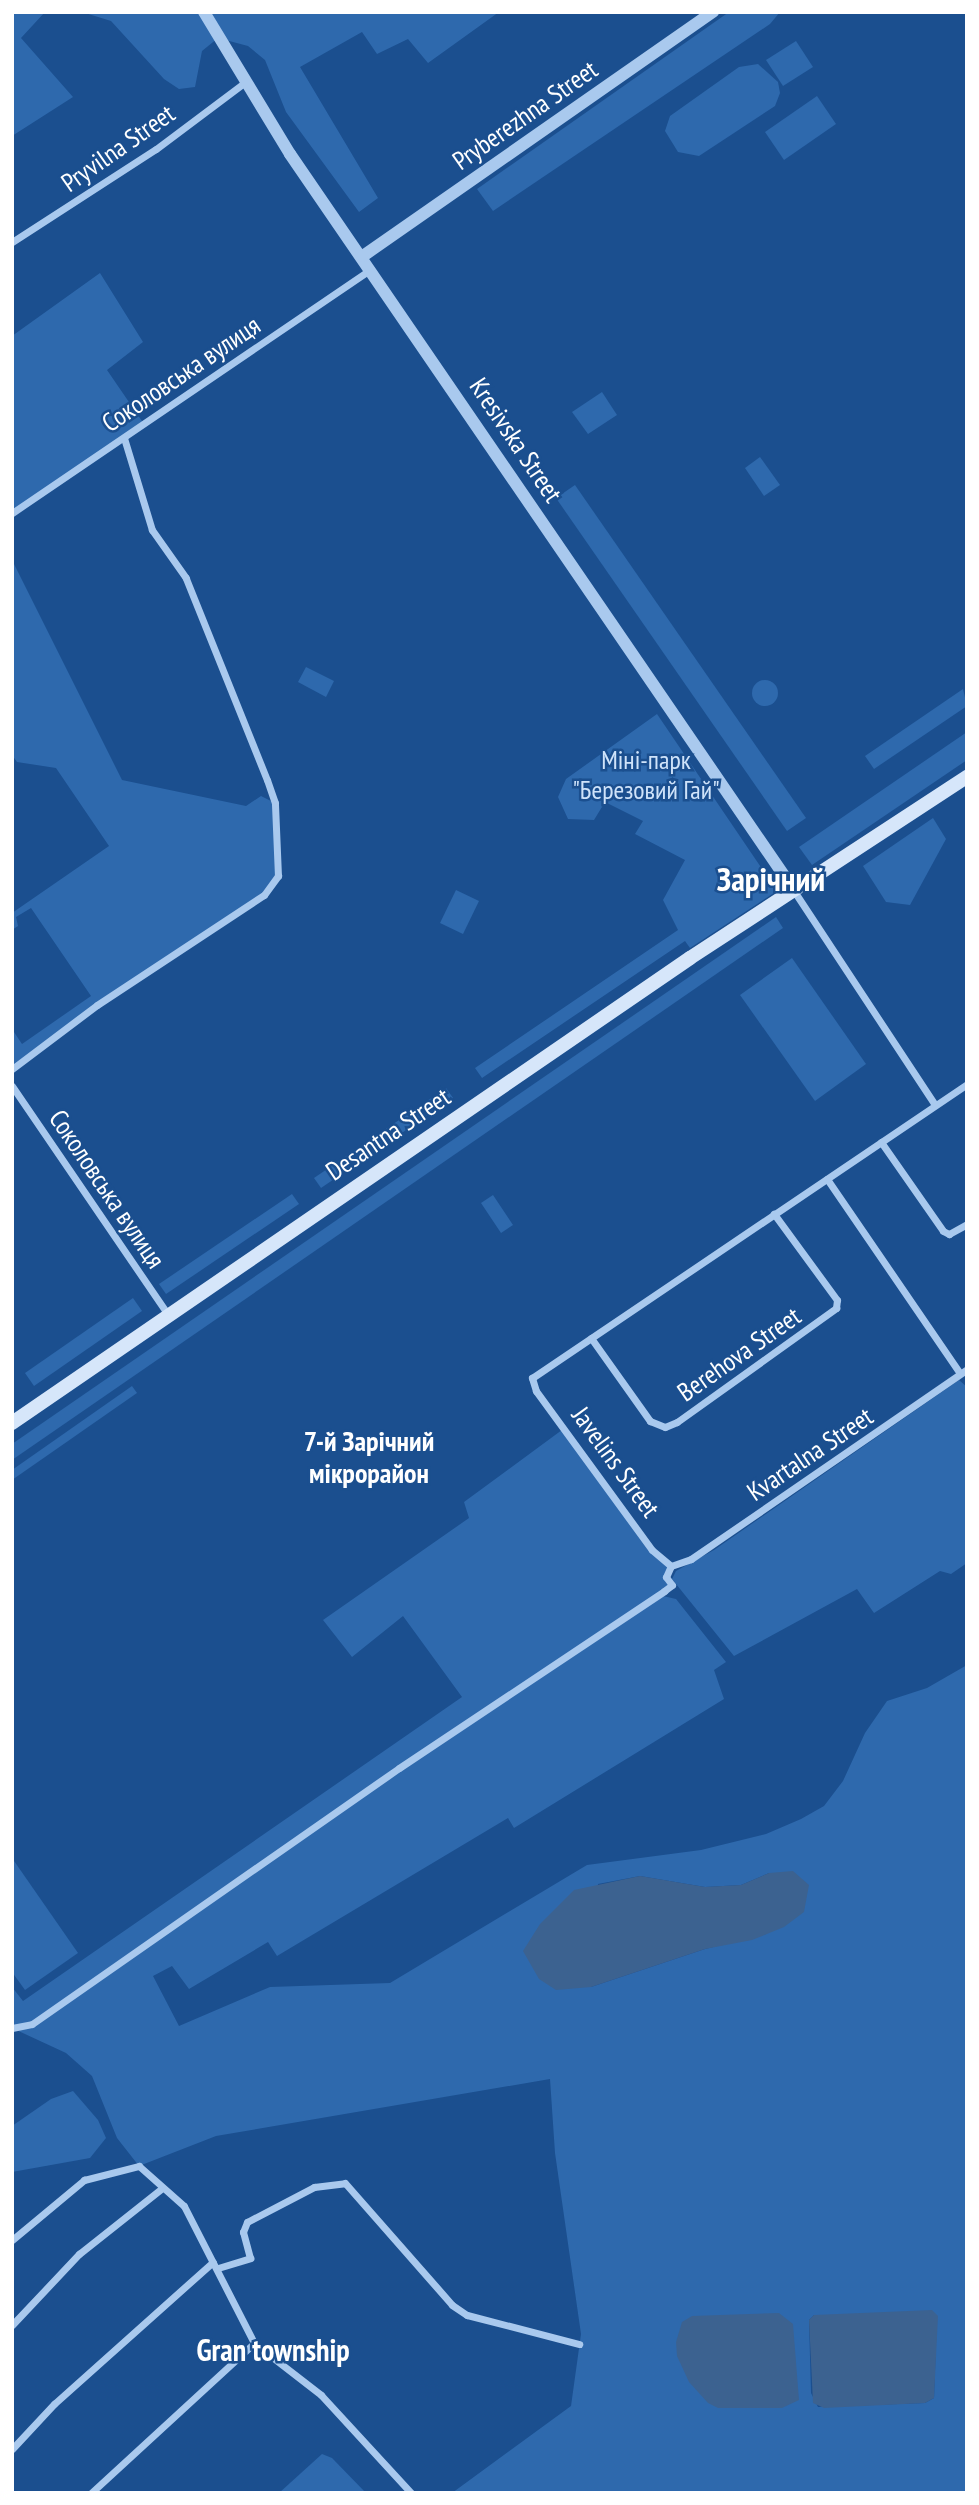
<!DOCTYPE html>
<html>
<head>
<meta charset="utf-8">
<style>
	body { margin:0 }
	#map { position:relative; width:979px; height:2505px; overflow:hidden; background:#1b4f8f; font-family:"PT Sans Narrow",sans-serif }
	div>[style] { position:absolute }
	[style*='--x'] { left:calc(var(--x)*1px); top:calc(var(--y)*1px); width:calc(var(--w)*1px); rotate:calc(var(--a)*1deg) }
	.green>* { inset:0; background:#2e69ad }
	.round { border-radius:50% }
	.water>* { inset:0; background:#3c6290 }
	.minor>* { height:7px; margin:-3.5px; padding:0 3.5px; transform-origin:3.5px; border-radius:3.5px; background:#a9c9ee }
	.tertiary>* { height:12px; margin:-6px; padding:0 6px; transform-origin:6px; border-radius:6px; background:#a9c9ee }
	.secondary>* { height:14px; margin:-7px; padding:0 7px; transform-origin:7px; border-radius:7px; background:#d6e6fa }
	span { translate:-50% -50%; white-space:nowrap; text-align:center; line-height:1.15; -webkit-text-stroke:5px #1b4f8f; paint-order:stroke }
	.street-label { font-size:26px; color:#fff }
	.park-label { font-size:26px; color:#cfe3fa }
	.neighbourhood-label { font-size:28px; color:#fff; font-weight:700 }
	.quarter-label { font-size:30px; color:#fff; font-weight:700 }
	.district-label { font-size:33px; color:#fff; font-weight:700 }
	.frame { position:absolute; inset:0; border:14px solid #fff; pointer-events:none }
</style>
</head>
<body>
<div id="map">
	<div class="green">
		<i style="clip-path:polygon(12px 12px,45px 12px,21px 38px,73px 97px,12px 136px)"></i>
		<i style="clip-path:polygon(82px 12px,499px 12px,428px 63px,408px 39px,377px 54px,362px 32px,300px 67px,378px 198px,359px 212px,286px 112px,265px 60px,248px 46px,218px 38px,202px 51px,195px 87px,179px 89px,164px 79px,111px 21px)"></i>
		<i style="clip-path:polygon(729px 12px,780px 12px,770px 24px,493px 211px,477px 189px)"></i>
		<i style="clip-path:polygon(796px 41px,813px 67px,783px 86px,766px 60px)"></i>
		<i style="clip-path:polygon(758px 64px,778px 82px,780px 93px,775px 106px,699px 156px,678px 152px,665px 131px,670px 116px,739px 67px)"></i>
		<i style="clip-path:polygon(817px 96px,836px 124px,784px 160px,765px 132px)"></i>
		<i style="clip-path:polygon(100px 273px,143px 342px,107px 370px,144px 424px,12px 513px,12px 336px)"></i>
		<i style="clip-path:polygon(602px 392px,617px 415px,588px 434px,572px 412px)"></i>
		<i style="clip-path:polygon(760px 457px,780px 485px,764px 496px,745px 468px)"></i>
		<i style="clip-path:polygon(575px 485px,806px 818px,787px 831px,556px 498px)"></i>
		<i style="clip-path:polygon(12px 560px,122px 780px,246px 806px,261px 796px,275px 803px,278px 876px,264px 895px,97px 1005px,12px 1069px,12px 1029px,22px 1044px,91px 996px,31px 908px,16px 917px,18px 926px,12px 930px,12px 913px,109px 846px,56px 768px,17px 762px,12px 755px)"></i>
		<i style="clip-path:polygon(306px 667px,334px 681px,326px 697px,298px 682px)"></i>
		<i class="round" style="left:752px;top:680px;width:26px;height:26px"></i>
		<i style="clip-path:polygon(963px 689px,967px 706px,874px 769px,865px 756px)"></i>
		<i style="clip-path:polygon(657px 714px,777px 891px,690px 948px,685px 941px,482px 1078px,475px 1068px,678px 930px,663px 900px,685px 860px,635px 834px,643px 821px,605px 802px,594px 820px,568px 819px,558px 797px,566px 779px)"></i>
		<i style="clip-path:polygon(967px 732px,967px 760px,812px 865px,799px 847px)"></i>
		<i style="clip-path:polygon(933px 818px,946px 839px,910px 905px,886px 902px,863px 866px)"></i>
		<i style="clip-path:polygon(456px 890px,479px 901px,463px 934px,440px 923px)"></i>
		<i style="clip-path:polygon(776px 917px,783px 928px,12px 1460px,12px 1444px)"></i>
		<i style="clip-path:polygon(792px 958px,866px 1064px,815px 1101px,740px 995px)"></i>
		<i style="clip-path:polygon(446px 1088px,453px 1098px,321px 1188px,314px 1178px)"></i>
		<i style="clip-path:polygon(292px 1194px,299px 1204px,166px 1294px,159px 1284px)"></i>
		<i style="clip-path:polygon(493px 1195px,513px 1225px,501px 1233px,481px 1203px)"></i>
		<i style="clip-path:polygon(133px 1298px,142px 1311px,34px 1386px,25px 1373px)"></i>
		<i style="clip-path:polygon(959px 1380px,967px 1387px,967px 1563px,951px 1574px,940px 1571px,874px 1613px,857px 1589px,734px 1656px,672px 1579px,676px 1571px,714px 1550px)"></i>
		<i style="clip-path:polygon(132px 1386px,137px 1393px,12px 1480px,12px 1470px)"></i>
		<i style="clip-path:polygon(evenodd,566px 1427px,652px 1550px,671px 1566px,667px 1576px,672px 1585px,332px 1816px,663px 1596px,676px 1599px,726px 1662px,714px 1670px,724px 1699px,514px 1828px,508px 1818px,277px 1956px,268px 1942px,189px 1989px,172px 1966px,153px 1976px,179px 2026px,270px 1987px,390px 1983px,587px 1865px,701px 1850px,766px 1834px,801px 1819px,824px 1806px,843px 1781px,865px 1733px,887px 1701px,927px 1688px,967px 1665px,967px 2493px,452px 2493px,571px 2406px,581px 2334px,555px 2153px,550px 2079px,216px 2136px,139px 2166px,117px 2138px,92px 2076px,66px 2053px,12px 2028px,12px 1987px,23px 2001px,462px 1697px,403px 1616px,352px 1657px,323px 1620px,469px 1518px,464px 1502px,566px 1427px,769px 1873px,766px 1934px,705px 1949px,591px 1987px,598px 1884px,640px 1876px,705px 1887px,741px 1885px,769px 1873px,566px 1427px,814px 2315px,937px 2316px,934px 2398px,925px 2403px,818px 2407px,811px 2393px,809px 2320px,814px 2315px)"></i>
		<i style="clip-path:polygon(12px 1858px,78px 1953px,25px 1990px,12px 1972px)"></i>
		<i style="clip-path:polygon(73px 2091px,98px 2120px,106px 2138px,90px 2158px,12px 2172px,12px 2126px,51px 2099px)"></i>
		<i style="clip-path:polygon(322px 2454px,332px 2458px,366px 2493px,279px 2493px)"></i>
	</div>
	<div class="water">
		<i style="clip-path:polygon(793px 1871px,809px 1885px,804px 1912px,784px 1927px,752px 1940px,705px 1949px,591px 1987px,556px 1990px,539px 1979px,523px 1951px,540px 1924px,574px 1890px,640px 1876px,705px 1887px,741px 1885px,769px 1873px)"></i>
		<i style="clip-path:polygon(932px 2310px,938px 2316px,934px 2398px,925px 2403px,824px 2408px,813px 2403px,809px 2320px,814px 2315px)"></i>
		<i style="clip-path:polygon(779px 2313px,793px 2324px,799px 2400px,782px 2408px,718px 2408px,708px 2403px,689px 2382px,677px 2356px,676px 2342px,682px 2322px,692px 2316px)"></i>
	</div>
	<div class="minor">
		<i style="--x:12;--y:242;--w:171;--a:-32.9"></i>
		<i style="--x:156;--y:149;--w:110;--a:-36.9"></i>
		<i style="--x:12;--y:513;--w:434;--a:-34.2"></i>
		<i style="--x:794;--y:891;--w:256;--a:56.6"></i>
		<i style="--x:12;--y:1069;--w:106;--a:-37"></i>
		<i style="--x:97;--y:1005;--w:200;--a:-33.4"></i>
		<i style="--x:264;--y:895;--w:24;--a:-54"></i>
		<i style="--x:278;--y:876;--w:73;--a:-92.4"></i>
		<i style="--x:275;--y:803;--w:24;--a:-109"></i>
		<i style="--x:267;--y:780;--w:218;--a:-111.9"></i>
		<i style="--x:186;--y:578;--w:59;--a:-125.3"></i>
		<i style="--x:152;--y:530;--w:96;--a:-106.9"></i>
		<i style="--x:12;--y:1086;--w:277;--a:55.7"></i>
		<i style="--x:881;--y:1142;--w:108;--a:55.1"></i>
		<i style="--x:943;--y:1231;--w:7;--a:27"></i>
		<i style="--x:949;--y:1234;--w:21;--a:-29"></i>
		<i style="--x:827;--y:1179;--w:235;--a:55.6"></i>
		<i style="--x:591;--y:1338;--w:102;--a:54.6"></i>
		<i style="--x:650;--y:1421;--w:16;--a:22"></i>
		<i style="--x:665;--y:1427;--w:13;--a:-23"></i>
		<i style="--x:677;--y:1422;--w:196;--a:-35.6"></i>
		<i style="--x:836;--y:1308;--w:8;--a:-83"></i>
		<i style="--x:837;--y:1300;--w:107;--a:-126.2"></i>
		<i style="--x:671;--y:1566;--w:25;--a:-140"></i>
		<i style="--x:652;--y:1550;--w:197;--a:-126.1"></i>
		<i style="--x:536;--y:1391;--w:14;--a:-107"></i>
		<i style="--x:532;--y:1378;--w:525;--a:-34.05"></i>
		<i style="--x:671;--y:1566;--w:21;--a:-19"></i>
		<i style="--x:691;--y:1559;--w:335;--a:-34.5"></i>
		<i style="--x:12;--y:2028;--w:20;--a:-11"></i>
		<i style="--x:32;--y:2024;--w:447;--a:-34.9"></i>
		<i style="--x:399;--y:1768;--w:319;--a:-33.7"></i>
		<i style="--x:664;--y:1591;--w:10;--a:-37"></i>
		<i style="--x:672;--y:1585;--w:10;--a:-127"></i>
		<i style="--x:666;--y:1577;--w:12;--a:-66"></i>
		<i style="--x:12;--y:2240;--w:94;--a:-39.8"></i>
		<i style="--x:84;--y:2180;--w:57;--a:-14.3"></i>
		<i style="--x:139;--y:2166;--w:60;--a:41.6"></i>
		<i style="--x:184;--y:2206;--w:154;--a:62.9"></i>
		<i style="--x:254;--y:2343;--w:85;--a:37.8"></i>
		<i style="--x:321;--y:2395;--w:133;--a:47.4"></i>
		<i style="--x:218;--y:2268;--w:34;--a:-17"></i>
		<i style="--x:250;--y:2258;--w:27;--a:-105"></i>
		<i style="--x:243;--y:2232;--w:11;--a:-68"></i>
		<i style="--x:247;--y:2222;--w:76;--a:-27.6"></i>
		<i style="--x:314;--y:2187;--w:31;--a:-7"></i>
		<i style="--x:345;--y:2183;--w:162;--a:48.7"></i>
		<i style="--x:452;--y:2305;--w:18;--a:34"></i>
		<i style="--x:467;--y:2315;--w:116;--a:14.5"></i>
		<i style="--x:12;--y:2325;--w:98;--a:-46.7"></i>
		<i style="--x:79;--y:2254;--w:105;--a:-38.4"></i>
		<i style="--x:12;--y:2449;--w:62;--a:-47"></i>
		<i style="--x:54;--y:2404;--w:213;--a:-41.8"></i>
		<i style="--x:91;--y:2493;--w:222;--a:-42.6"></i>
	</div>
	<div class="tertiary">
		<i style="--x:204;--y:12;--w:166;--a:58.8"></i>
		<i style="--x:290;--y:154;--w:892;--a:55.6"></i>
		<i style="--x:363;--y:256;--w:427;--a:-34.9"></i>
	</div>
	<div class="secondary">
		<i style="--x:12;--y:1423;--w:822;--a:-34.44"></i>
		<i style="--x:690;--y:958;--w:331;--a:-33.2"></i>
	</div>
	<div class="street-label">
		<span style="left:525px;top:115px;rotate:-35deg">Pryberezhna Street</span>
		<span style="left:118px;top:148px;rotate:-35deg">Pryvilna Street</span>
		<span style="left:181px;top:374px;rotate:-34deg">Соколовська вулиця</span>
		<span style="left:516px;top:440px;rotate:56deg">Kresivska Street</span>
		<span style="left:388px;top:1134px;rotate:-34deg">Desantna Street</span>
		<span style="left:107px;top:1189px;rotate:56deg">Соколовська вулиця</span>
		<span style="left:739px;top:1354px;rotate:-35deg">Berehova Street</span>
		<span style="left:810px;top:1454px;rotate:-34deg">Kvartalna Street</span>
		<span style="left:616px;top:1462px;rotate:54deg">Javelins Street</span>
	</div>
	<div class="park-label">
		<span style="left:646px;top:775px">Міні-парк<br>"Березовий Гай"</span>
	</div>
	<div class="neighbourhood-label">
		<span style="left:369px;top:1457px">7-й Зарічний<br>мікрорайон</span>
	</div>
	<div class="quarter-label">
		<span style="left:273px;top:2350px">Gran township</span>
	</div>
	<div class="district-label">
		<span style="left:771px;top:879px">Зарічний</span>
	</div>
	<div class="frame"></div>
</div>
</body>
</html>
